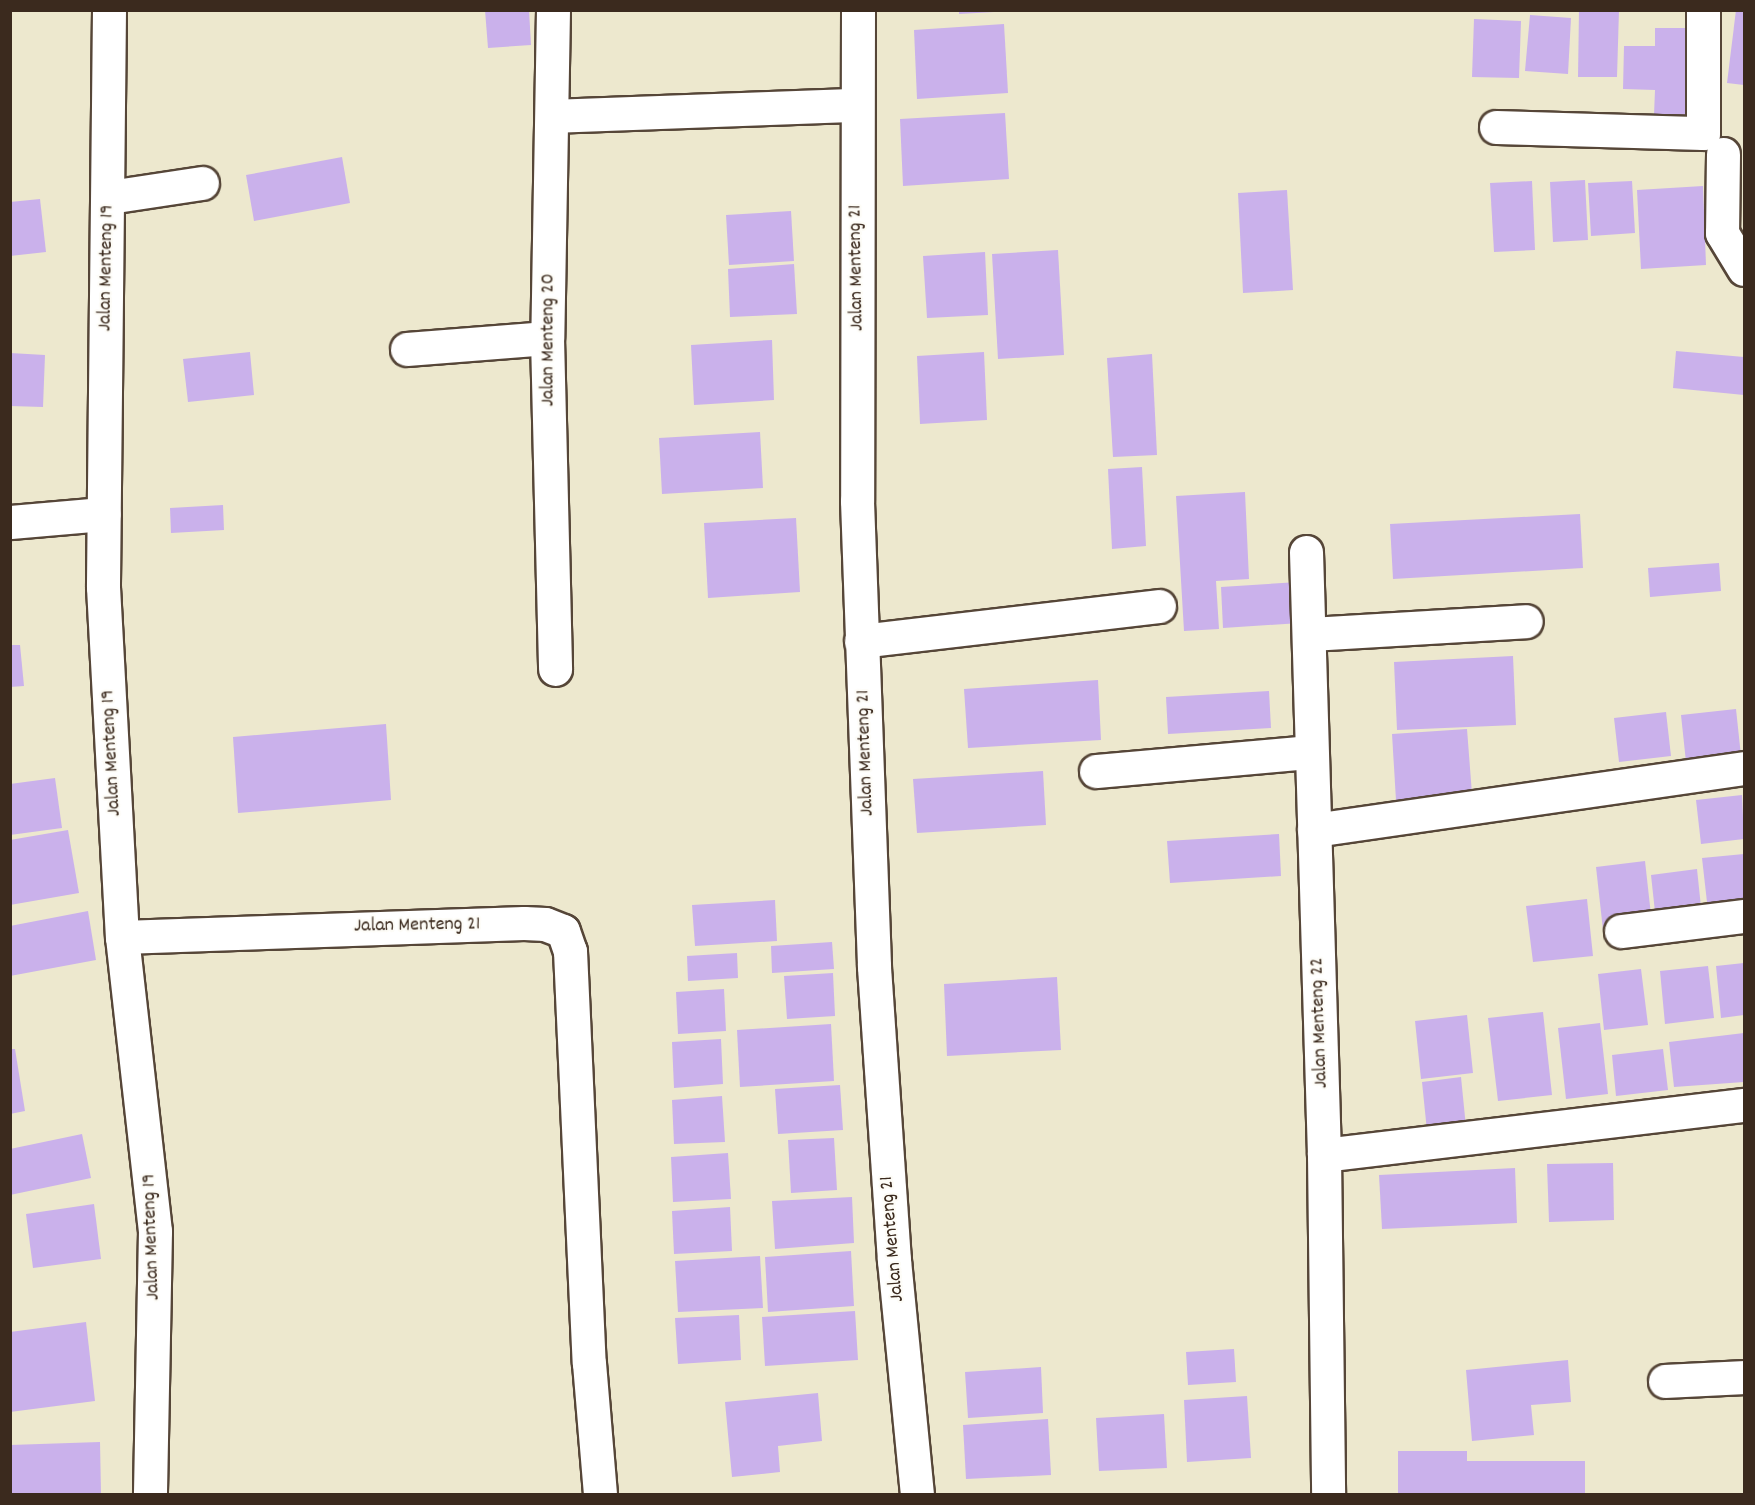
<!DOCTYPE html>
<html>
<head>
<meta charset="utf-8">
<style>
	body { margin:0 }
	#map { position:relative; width:1755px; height:1505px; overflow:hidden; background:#ede8ce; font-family:Dekko,sans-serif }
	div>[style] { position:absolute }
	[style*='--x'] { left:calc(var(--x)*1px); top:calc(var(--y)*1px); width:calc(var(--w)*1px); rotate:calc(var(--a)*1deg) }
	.building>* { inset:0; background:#cab1eb }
	.roads { filter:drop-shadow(2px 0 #564638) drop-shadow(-2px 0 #564638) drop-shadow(0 2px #564638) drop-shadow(0 -2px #564638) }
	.minor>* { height:33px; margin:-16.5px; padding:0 16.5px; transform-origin:16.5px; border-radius:16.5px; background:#fff }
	span { translate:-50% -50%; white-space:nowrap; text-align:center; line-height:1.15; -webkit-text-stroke:4.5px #fdfcf7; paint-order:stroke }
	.street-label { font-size:20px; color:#3b2a1e }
	.frame { position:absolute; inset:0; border:12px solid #3b2a1e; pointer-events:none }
</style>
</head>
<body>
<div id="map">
	<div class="building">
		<i style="clip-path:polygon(485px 10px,529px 10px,531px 45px,488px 48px)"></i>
		<i style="clip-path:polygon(959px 10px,994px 10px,994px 12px,959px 14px)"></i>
		<i style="clip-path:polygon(1579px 10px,1619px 10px,1617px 77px,1578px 77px)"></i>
		<i style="clip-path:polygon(1736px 10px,1744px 11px,1744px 85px,1727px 83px)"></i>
		<i style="clip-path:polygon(1530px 15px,1571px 18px,1568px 74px,1525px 71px)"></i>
		<i style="clip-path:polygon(1474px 19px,1521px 21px,1519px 78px,1472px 77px)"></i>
		<i style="clip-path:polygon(1004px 24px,1008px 93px,917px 99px,914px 30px)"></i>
		<i style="clip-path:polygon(1655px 28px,1691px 28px,1690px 115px,1654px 115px,1655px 90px,1623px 89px,1624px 46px,1655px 46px)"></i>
		<i style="clip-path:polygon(1005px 113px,1009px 179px,903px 186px,900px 119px)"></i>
		<i style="clip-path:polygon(342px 157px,350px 203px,254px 221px,246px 175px)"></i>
		<i style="clip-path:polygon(1585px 180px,1588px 240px,1553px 242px,1550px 182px)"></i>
		<i style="clip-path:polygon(1532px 181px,1535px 250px,1494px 252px,1490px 183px)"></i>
		<i style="clip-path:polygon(1632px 181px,1635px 233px,1591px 236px,1588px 183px)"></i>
		<i style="clip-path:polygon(1703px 186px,1706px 265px,1641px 269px,1637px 190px)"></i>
		<i style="clip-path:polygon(1287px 190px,1293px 290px,1243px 293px,1238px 193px)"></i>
		<i style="clip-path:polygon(40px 199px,46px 252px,10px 256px,10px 202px)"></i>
		<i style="clip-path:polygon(791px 211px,794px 261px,729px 265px,726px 215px)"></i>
		<i style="clip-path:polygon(1058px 250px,1064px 355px,998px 359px,992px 254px)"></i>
		<i style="clip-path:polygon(985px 252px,988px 315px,927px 318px,923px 256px)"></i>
		<i style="clip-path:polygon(794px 264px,797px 314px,730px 317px,728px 269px)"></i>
		<i style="clip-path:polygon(772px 340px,774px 400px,694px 405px,691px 345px)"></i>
		<i style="clip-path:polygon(1676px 351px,1744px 357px,1744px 395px,1673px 388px)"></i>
		<i style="clip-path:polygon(250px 352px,254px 395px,188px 402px,183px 359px)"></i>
		<i style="clip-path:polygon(984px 352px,987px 420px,920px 424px,917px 356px)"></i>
		<i style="clip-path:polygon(10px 353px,45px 355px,43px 407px,10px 406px)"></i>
		<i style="clip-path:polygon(1152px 354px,1157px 455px,1113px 457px,1107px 358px)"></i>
		<i style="clip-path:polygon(760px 432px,763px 488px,662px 494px,659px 438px)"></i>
		<i style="clip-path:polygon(1142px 467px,1146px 546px,1112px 549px,1108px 469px)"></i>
		<i style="clip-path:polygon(1245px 492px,1249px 579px,1216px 581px,1219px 629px,1184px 631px,1176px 496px)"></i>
		<i style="clip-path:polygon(223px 505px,224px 530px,171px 533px,170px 508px)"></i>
		<i style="clip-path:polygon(1580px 514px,1583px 568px,1393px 579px,1390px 524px)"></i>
		<i style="clip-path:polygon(796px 518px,800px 592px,708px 598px,704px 523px)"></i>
		<i style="clip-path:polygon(1719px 563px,1721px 591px,1650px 597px,1648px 568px)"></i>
		<i style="clip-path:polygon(1298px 582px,1300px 623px,1223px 628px,1221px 587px)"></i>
		<i style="clip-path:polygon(10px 645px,20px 645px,24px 686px,10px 687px)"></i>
		<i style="clip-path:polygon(1513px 656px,1516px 725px,1397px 730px,1394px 662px)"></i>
		<i style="clip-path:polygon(1098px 680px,1101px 740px,968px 748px,964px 689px)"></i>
		<i style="clip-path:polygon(1269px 691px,1271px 728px,1168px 734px,1166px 697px)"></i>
		<i style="clip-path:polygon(1736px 709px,1741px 756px,1686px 762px,1681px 715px)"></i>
		<i style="clip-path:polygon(1666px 712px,1671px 756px,1619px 762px,1614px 718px)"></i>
		<i style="clip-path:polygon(386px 724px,391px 800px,238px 813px,233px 737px)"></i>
		<i style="clip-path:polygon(1467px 729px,1472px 794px,1396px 800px,1392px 734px)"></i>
		<i style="clip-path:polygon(1043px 771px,1046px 825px,917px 833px,913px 779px)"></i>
		<i style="clip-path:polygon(55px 778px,62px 828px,10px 835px,10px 784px)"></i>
		<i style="clip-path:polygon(1742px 795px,1744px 839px,1701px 844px,1696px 800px)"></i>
		<i style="clip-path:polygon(68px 830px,79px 893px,10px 905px,10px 840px)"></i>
		<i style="clip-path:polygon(1279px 834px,1281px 876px,1170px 883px,1167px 841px)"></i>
		<i style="clip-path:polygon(1744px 854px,1744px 907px,1708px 911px,1702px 858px)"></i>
		<i style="clip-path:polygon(1645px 861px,1652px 924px,1603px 930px,1596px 867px)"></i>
		<i style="clip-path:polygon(1697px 869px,1701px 907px,1655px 912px,1651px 875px)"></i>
		<i style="clip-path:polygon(1587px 899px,1593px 956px,1533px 962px,1526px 906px)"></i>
		<i style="clip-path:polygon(775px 900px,777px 941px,695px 946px,692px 905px)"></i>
		<i style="clip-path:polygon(88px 911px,96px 960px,10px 976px,10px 926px)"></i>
		<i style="clip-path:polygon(832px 942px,834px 969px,772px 973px,771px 946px)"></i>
		<i style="clip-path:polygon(737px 953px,738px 978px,688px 981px,687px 956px)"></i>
		<i style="clip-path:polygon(1744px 963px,1744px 1015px,1721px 1018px,1716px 966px)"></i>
		<i style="clip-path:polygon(1708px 966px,1714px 1018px,1665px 1024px,1660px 971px)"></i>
		<i style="clip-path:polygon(1641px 969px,1648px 1025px,1604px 1030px,1598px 974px)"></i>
		<i style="clip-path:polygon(833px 973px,835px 1016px,787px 1019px,784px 976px)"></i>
		<i style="clip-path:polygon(1057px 977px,1061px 1050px,947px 1056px,944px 984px)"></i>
		<i style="clip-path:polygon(724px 989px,726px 1031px,678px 1034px,676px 992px)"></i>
		<i style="clip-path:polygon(1543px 1012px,1552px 1095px,1498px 1101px,1488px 1018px)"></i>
		<i style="clip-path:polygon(1467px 1015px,1473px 1073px,1421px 1079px,1415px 1021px)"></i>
		<i style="clip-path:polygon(1600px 1023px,1608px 1094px,1566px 1099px,1558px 1028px)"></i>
		<i style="clip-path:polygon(831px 1024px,834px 1081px,740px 1087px,737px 1030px)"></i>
		<i style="clip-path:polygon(1744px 1033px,1744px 1082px,1674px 1087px,1669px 1042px)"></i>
		<i style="clip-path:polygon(721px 1039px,723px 1084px,674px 1088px,672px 1042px)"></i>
		<i style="clip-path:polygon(10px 1049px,15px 1049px,25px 1111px,10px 1114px)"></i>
		<i style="clip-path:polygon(1663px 1049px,1668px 1090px,1616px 1096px,1612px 1055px)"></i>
		<i style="clip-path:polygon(1461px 1077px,1466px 1127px,1427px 1131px,1422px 1082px)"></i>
		<i style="clip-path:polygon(840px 1085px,843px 1130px,778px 1134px,775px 1089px)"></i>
		<i style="clip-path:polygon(722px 1096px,725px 1142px,674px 1144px,672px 1100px)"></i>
		<i style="clip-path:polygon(82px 1134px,91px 1178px,10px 1195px,10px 1149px)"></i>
		<i style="clip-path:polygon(834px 1138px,837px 1190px,791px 1193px,788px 1140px)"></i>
		<i style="clip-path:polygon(728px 1153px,731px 1199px,673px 1202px,671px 1157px)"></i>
		<i style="clip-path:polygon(1613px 1163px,1614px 1220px,1549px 1222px,1547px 1164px)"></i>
		<i style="clip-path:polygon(1515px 1168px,1517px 1223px,1382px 1229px,1379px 1175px)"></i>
		<i style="clip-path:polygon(852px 1197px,854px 1243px,775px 1249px,772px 1201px)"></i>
		<i style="clip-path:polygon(94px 1204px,101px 1259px,33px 1268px,26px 1214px)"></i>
		<i style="clip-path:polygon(730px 1207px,732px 1251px,674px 1254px,672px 1211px)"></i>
		<i style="clip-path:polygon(851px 1251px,854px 1306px,768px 1312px,765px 1257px)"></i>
		<i style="clip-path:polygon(760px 1256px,763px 1308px,678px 1312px,675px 1261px)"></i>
		<i style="clip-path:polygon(855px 1311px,858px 1360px,765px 1366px,762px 1317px)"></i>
		<i style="clip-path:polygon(739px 1315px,741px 1360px,678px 1364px,675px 1318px)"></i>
		<i style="clip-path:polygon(86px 1322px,95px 1401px,10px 1412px,10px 1332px)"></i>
		<i style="clip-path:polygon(1234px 1349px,1236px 1382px,1188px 1385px,1186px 1352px)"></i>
		<i style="clip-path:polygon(1568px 1360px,1571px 1402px,1531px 1405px,1534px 1435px,1472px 1441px,1466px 1370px)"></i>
		<i style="clip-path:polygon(1041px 1367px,1043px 1413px,968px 1418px,965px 1372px)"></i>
		<i style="clip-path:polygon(818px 1393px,822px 1441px,778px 1446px,780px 1472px,732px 1477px,725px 1402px)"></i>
		<i style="clip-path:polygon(1247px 1396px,1251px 1458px,1187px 1462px,1184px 1400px)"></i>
		<i style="clip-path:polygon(1164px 1414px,1167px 1468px,1099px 1471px,1096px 1418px)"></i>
		<i style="clip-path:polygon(1048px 1419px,1051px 1475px,966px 1479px,963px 1425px)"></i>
		<i style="clip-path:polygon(100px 1442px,101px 1494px,10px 1494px,10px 1445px)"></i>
		<i style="clip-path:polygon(1398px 1451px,1467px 1451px,1467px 1461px,1585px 1461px,1585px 1494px,1398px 1494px)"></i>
	</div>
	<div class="roads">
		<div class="minor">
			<i style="--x:109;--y:10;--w:577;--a:90.6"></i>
			<i style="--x:103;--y:587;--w:351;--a:86.9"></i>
			<i style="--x:122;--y:937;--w:296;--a:83.6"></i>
			<i style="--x:155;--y:1231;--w:263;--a:91.1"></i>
			<i style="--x:553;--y:10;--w:328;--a:91"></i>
			<i style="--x:547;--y:338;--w:331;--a:88.6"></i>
			<i style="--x:858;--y:10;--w:491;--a:90.1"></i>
			<i style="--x:857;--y:501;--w:466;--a:87.9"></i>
			<i style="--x:874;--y:967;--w:294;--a:86.1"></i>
			<i style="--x:894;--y:1260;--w:235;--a:84.4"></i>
			<i style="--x:553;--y:116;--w:302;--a:-2.1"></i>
			<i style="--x:1496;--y:127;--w:207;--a:1.7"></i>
			<i style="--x:1703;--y:133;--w:123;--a:-90"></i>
			<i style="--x:1723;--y:154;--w:79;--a:90.7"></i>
			<i style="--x:1722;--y:233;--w:42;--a:58.6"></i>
			<i style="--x:109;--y:197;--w:94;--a:-8.6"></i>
			<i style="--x:407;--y:349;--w:140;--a:-4.5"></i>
			<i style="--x:10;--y:522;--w:94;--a:-4.9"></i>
			<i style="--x:1306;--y:552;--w:603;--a:88.29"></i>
			<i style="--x:1324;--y:1155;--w:339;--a:89.3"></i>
			<i style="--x:1310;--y:634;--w:216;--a:-3.4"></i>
			<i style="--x:861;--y:641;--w:300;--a:-6.7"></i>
			<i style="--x:1096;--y:771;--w:216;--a:-5.1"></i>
			<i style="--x:1314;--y:830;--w:434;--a:-8.2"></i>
			<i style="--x:1621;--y:931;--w:124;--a:-7"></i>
			<i style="--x:122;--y:937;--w:402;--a:-2"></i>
			<i style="--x:524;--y:923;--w:21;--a:3"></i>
			<i style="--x:545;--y:924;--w:19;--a:21"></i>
			<i style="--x:563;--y:931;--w:21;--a:71"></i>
			<i style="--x:570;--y:951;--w:412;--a:87.4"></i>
			<i style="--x:589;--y:1363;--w:131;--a:85.2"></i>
			<i style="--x:1324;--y:1155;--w:423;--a:-6.8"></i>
			<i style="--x:1665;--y:1381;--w:79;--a:-2.9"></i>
		</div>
	</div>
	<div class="street-label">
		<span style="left:107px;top:268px;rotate:-89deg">Jalan Menteng 19</span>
		<span style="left:857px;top:268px;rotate:-91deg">Jalan Menteng 21</span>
		<span style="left:549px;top:340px;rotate:-90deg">Jalan Menteng 20</span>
		<span style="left:112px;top:753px;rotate:-93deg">Jalan Menteng 19</span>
		<span style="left:866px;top:753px;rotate:-92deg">Jalan Menteng 21</span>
		<span style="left:417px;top:926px;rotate:-1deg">Jalan Menteng 21</span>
		<span style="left:1320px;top:1023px;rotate:-92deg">Jalan Menteng 22</span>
		<span style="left:152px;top:1237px;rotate:-92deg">Jalan Menteng 19</span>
		<span style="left:893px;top:1239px;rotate:-95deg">Jalan Menteng 21</span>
	</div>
	<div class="frame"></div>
</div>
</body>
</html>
